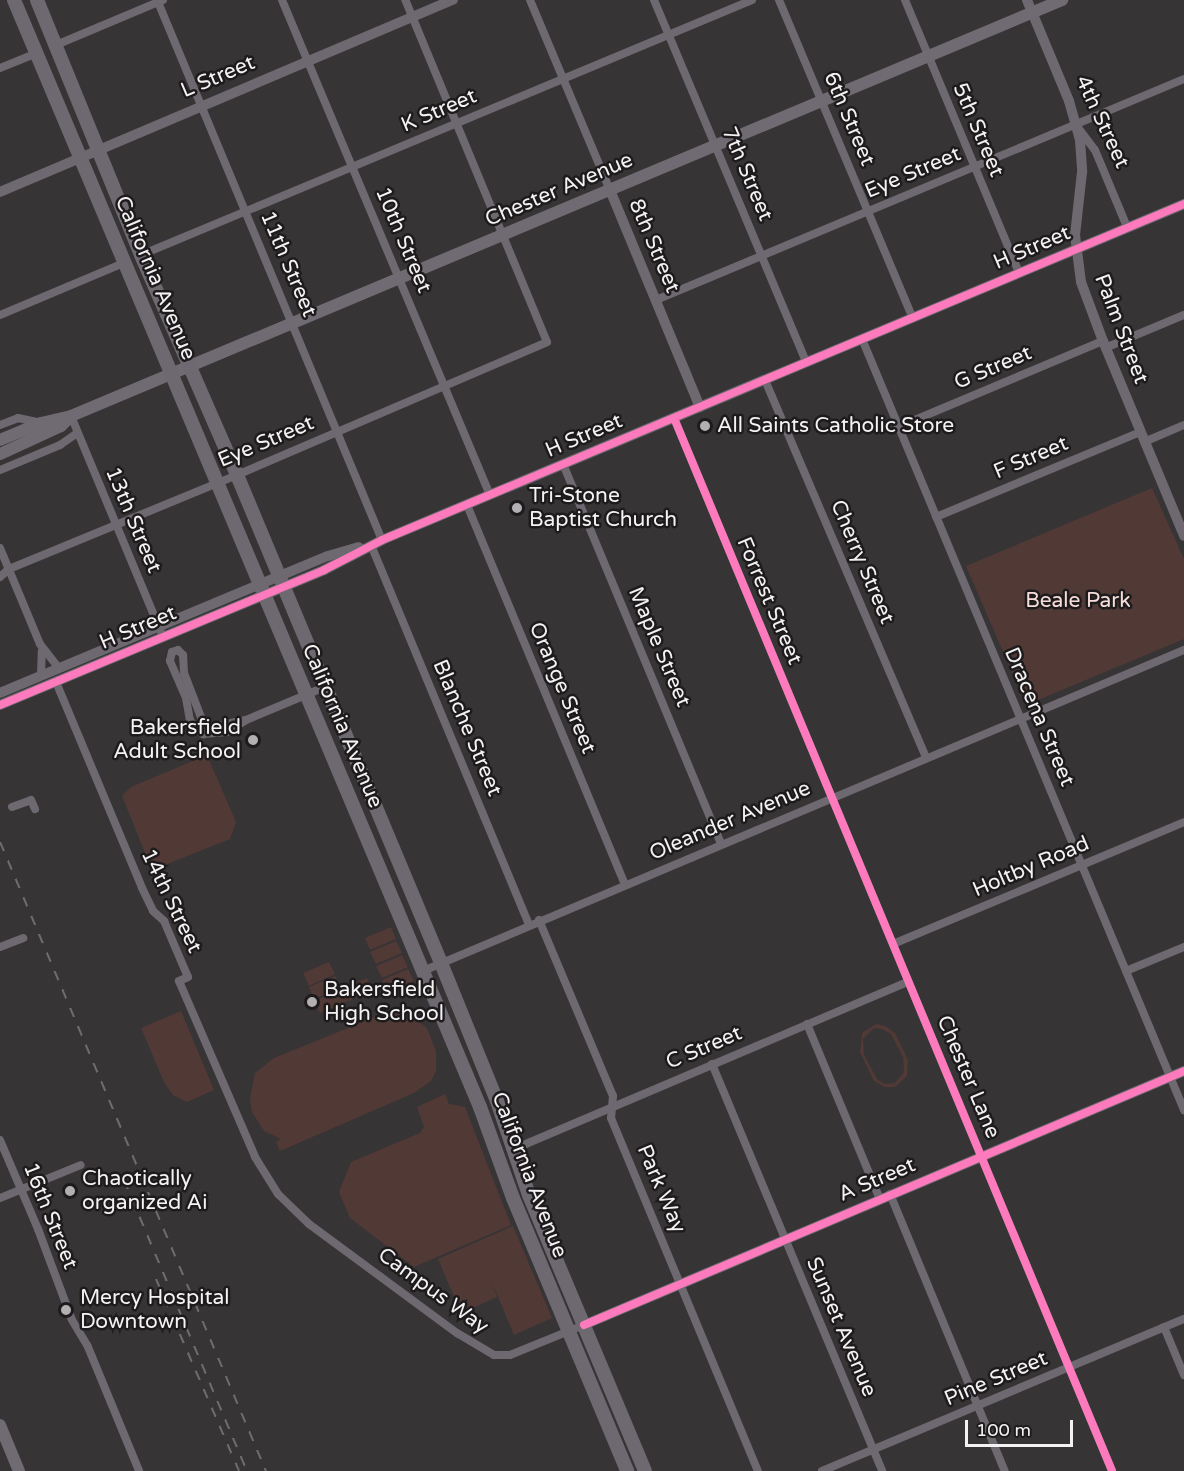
<!DOCTYPE html>
<html>
<head>
<meta charset="utf-8">
<style>
	body { margin:0 }
	#map { position:relative; width:1184px; height:1471px; overflow:hidden; background:#373436; font-family:"Varela Round",sans-serif }
	div>[style] { position:absolute }
	[style*='--x'] { left:calc(var(--x)*1px); top:calc(var(--y)*1px); width:calc(var(--w)*1px); rotate:calc(var(--a)*1deg) }
	.green>* { inset:0; background:#513936 }
	.minor>* { height:8px; margin:-4px; padding:0 4px; transform-origin:4px; border-radius:4px; background:#6e6970 }
	.tertiary>* { height:10px; margin:-5px; padding:0 5px; transform-origin:5px; border-radius:5px; background:#6e6970 }
	.secondary>* { height:12px; margin:-6px; padding:0 6px; transform-origin:6px; border-radius:6px; background:#706b72 }
	.primary>* { height:14px; margin:-7px; padding:0 7px; transform-origin:7px; border-radius:7px; background:#6e6971 }
	.rail>* { height:2px; margin-top:-1px; transform-origin:0; background:repeating-linear-gradient(90deg,#6f6b70 0 10px,transparent 0 20px) }
	.cycleway>* { height:8px; margin:-4px; padding:0 4px; transform-origin:4px; border-radius:4px; background:#fd7abc }
	.dots>* { width:16px; height:16px; translate:-50% -50%; box-sizing:border-box; border:3px solid #1e1b1d; border-radius:50% }
	span { translate:-50% -50%; white-space:nowrap; text-align:center; line-height:1.15; -webkit-text-stroke:5px #1e1b1d; paint-order:stroke }
	.street-label { font-size:21px; color:#f5f2f4 }
	.poi-label { font-size:21px; color:#f5f2f4 }
	.left { translate:0 -50%; text-align:left }
	.right { translate:-100% -50%; text-align:right }
	.park-label { font-size:21px; color:#f7ddd9 }
	.scale { position:absolute; left:965px; top:1420px; width:108px; height:27px; box-sizing:border-box; border:3px solid #f5f2f4; border-top:0; padding-left:8px; font-size:18px; line-height:21px; white-space:nowrap; color:#f5f2f4; -webkit-text-stroke:4px #1e1b1d; paint-order:stroke }
</style>
</head>
<body>
<div id="map">
	<div class="green">
		<i style="clip-path:polygon(1152px 488px,1184px 559px,1184px 639px,1026px 705px,966px 566px)"></i>
		<i style="clip-path:polygon(207px 755px,236px 822px,230px 839px,152px 870px,122px 796px,131px 787px)"></i>
		<i style="clip-path:polygon(391px 927px,396px 939px,370px 950px,365px 938px)"></i>
		<i style="clip-path:polygon(396px 941px,402px 953px,376px 964px,370px 952px)"></i>
		<i style="clip-path:polygon(402px 955px,408px 967px,382px 978px,376px 966px)"></i>
		<i style="clip-path:polygon(329px 962px,335px 974px,309px 986px,303px 973px)"></i>
		<i style="clip-path:polygon(408px 969px,414px 981px,388px 992px,382px 980px)"></i>
		<i style="clip-path:polygon(335px 976px,340px 988px,314px 999px,309px 987px)"></i>
		<i style="clip-path:polygon(367px 978px,372px 991px,320px 1013px,314px 1001px)"></i>
		<i style="clip-path:polygon(181px 1011px,214px 1090px,187px 1102px,173px 1095px,165px 1084px,141px 1028px)"></i>
		<i style="clip-path:polygon(390px 1011px,409px 1014px,427px 1028px,436px 1051px,436px 1071px,431px 1081px,414px 1093px,280px 1151px,276px 1142px,281px 1139px,264px 1131px,252px 1112px,250px 1099px,255px 1073px,274px 1058px)"></i>
		<i style="clip-path:polygon(evenodd,876px 1024px,885px 1026px,895px 1033px,908px 1060px,907px 1076px,895px 1087px,885px 1087px,874px 1081px,860px 1052px,862px 1033px,876px 1024px,874px 1028px,882px 1029px,891px 1034px,903px 1057px,904px 1072px,895px 1083px,885px 1084px,877px 1079px,864px 1055px,863px 1039px,874px 1028px)"></i>
		<i style="clip-path:polygon(445px 1094px,449px 1104px,465px 1107px,511px 1225px,414px 1267px,350px 1218px,339px 1192px,351px 1162px,420px 1133px,424px 1127px,417px 1107px)"></i>
		<i style="clip-path:polygon(513px 1226px,552px 1318px,514px 1335px,491px 1280px,497px 1297px,461px 1313px,438px 1259px)"></i>
	</div>
	<div class="minor">
		<i style="--x:282;--y:0;--w:537;--a:67.21"></i>
		<i style="--x:530;--y:0;--w:206;--a:67.2"></i>
		<i style="--x:654;--y:0;--w:393;--a:67.2"></i>
		<i style="--x:779;--y:0;--w:345;--a:67.2"></i>
		<i style="--x:905;--y:0;--w:296;--a:67.3"></i>
		<i style="--x:158;--y:2;--w:583;--a:67.4"></i>
		<i style="--x:56;--y:45;--w:116;--a:-22.8"></i>
		<i style="--x:0;--y:68;--w:40;--a:-22"></i>
		<i style="--x:1079;--y:129;--w:26;--a:53"></i>
		<i style="--x:1095;--y:150;--w:83;--a:67.4"></i>
		<i style="--x:141;--y:255;--w:662;--a:-22.65"></i>
		<i style="--x:656;--y:300;--w:572;--a:-22.71"></i>
		<i style="--x:0;--y:315;--w:137;--a:-22.8"></i>
		<i style="--x:862;--y:339;--w:836;--a:67.33"></i>
		<i style="--x:1105;--y:348;--w:86;--a:-22.7"></i>
		<i style="--x:765;--y:380;--w:411;--a:66.9"></i>
		<i style="--x:71;--y:416;--w:234;--a:67.4"></i>
		<i style="--x:674;--y:418;--w:1140;--a:67.41"></i>
		<i style="--x:0;--y:425;--w:19;--a:-21"></i>
		<i style="--x:18;--y:418;--w:24;--a:12"></i>
		<i style="--x:898;--y:427;--w:222;--a:-22.8"></i>
		<i style="--x:1144;--y:442;--w:43;--a:-23"></i>
		<i style="--x:563;--y:464;--w:412;--a:67.4"></i>
		<i style="--x:0;--y:470;--w:65;--a:-22.6"></i>
		<i style="--x:60;--y:445;--w:21;--a:-35"></i>
		<i style="--x:467;--y:505;--w:411;--a:67.4"></i>
		<i style="--x:936;--y:517;--w:221;--a:-22.6"></i>
		<i style="--x:371;--y:545;--w:411;--a:67.4"></i>
		<i style="--x:0;--y:548;--w:104;--a:67.4"></i>
		<i style="--x:40;--y:644;--w:31;--a:52"></i>
		<i style="--x:0;--y:577;--w:12;--a:-42"></i>
		<i style="--x:9;--y:569;--w:247;--a:-22.4"></i>
		<i style="--x:237;--y:475;--w:337;--a:-23.2"></i>
		<i style="--x:547;--y:342;--w:370;--a:-112.5"></i>
		<i style="--x:41;--y:675;--w:24;--a:-88"></i>
		<i style="--x:56;--y:682;--w:223;--a:67.3"></i>
		<i style="--x:142;--y:888;--w:25;--a:64"></i>
		<i style="--x:153;--y:911;--w:15;--a:42"></i>
		<i style="--x:164;--y:921;--w:61;--a:66.8"></i>
		<i style="--x:188;--y:977;--w:10;--a:156"></i>
		<i style="--x:179;--y:981;--w:192;--a:66.6"></i>
		<i style="--x:255;--y:1157;--w:44;--a:58.1"></i>
		<i style="--x:278;--y:1194;--w:43;--a:44.1"></i>
		<i style="--x:309;--y:1224;--w:184;--a:36.4"></i>
		<i style="--x:457;--y:1333;--w:43;--a:30.7"></i>
		<i style="--x:494;--y:1355;--w:16;--a:0"></i>
		<i style="--x:510;--y:1355;--w:80;--a:-22.1"></i>
		<i style="--x:246;--y:720;--w:36;--a:169"></i>
		<i style="--x:211;--y:727;--w:7;--a:-164"></i>
		<i style="--x:204;--y:725;--w:56;--a:-111"></i>
		<i style="--x:184;--y:673;--w:18;--a:-93"></i>
		<i style="--x:183;--y:655;--w:7;--a:-135"></i>
		<i style="--x:178;--y:650;--w:6;--a:162"></i>
		<i style="--x:172;--y:652;--w:9;--a:103"></i>
		<i style="--x:170;--y:661;--w:40;--a:66.6"></i>
		<i style="--x:186;--y:698;--w:22;--a:80"></i>
		<i style="--x:190;--y:720;--w:11;--a:56"></i>
		<i style="--x:196;--y:729;--w:9;--a:36"></i>
		<i style="--x:203;--y:734;--w:24;--a:-5"></i>
		<i style="--x:227;--y:732;--w:22;--a:-32"></i>
		<i style="--x:246;--y:720;--w:86;--a:-22.7"></i>
		<i style="--x:12;--y:807;--w:20;--a:-20"></i>
		<i style="--x:31;--y:800;--w:10;--a:66"></i>
		<i style="--x:539;--y:920;--w:191;--a:67.2"></i>
		<i style="--x:613;--y:1096;--w:22;--a:95"></i>
		<i style="--x:611;--y:1118;--w:382;--a:67.4"></i>
		<i style="--x:893;--y:944;--w:316;--a:-22.7"></i>
		<i style="--x:0;--y:947;--w:25;--a:-21"></i>
		<i style="--x:423;--y:971;--w:826;--a:-22.87"></i>
		<i style="--x:1126;--y:971;--w:63;--a:-22.5"></i>
		<i style="--x:807;--y:1024;--w:190;--a:67.4"></i>
		<i style="--x:712;--y:1064;--w:441;--a:67.3"></i>
		<i style="--x:0;--y:1140;--w:97;--a:66.9"></i>
		<i style="--x:38;--y:1229;--w:97;--a:69.5"></i>
		<i style="--x:72;--y:1320;--w:31;--a:59"></i>
		<i style="--x:88;--y:1347;--w:134;--a:67.6"></i>
		<i style="--x:514;--y:1149;--w:428;--a:-23"></i>
		<i style="--x:890;--y:1194;--w:300;--a:67.5"></i>
		<i style="--x:0;--y:1198;--w:87;--a:-22.2"></i>
		<i style="--x:1164;--y:1327;--w:52;--a:67.4"></i>
		<i style="--x:822;--y:1471;--w:393;--a:-22.8"></i>
	</div>
	<div class="tertiary">
		<i style="--x:1027;--y:0;--w:109;--a:67.4"></i>
		<i style="--x:1069;--y:101;--w:41;--a:74.2"></i>
		<i style="--x:1080;--y:140;--w:32;--a:86"></i>
		<i style="--x:1082;--y:172;--w:63;--a:96.3"></i>
		<i style="--x:1075;--y:235;--w:47;--a:82.7"></i>
		<i style="--x:1081;--y:282;--w:63;--a:69.6"></i>
		<i style="--x:1103;--y:341;--w:211;--a:67.4"></i>
		<i style="--x:610;--y:190;--w:235;--a:67.5"></i>
		<i style="--x:0;--y:192;--w:492;--a:-23"></i>
		<i style="--x:0;--y:693;--w:355;--a:-22.7"></i>
		<i style="--x:328;--y:556;--w:32;--a:-16"></i>
		<i style="--x:0;--y:705;--w:351;--a:-22.6"></i>
		<i style="--x:324;--y:570;--w:65;--a:-27.3"></i>
		<i style="--x:382;--y:540;--w:870;--a:-22.73"></i>
		<i style="--x:584;--y:1325;--w:652;--a:-22.94"></i>
	</div>
	<div class="secondary">
		<i style="--x:0;--y:440;--w:44;--a:-22.5"></i>
		<i style="--x:41;--y:423;--w:31;--a:-13"></i>
		<i style="--x:71;--y:416;--w:1075;--a:-22.77"></i>
		<i style="--x:0;--y:454;--w:67;--a:-24.7"></i>
		<i style="--x:61;--y:426;--w:13;--a:-45"></i>
		<i style="--x:0;--y:1425;--w:50;--a:67.6"></i>
	</div>
	<div class="primary">
		<i style="--x:14;--y:0;--w:1201;--a:67.17"></i>
		<i style="--x:480;--y:1107;--w:97;--a:70.1"></i>
		<i style="--x:513;--y:1198;--w:296;--a:67.3"></i>
		<i style="--x:37;--y:0;--w:275;--a:67.8"></i>
		<i style="--x:141;--y:255;--w:240;--a:66.4"></i>
		<i style="--x:237;--y:475;--w:529;--a:67.31"></i>
		<i style="--x:441;--y:963;--w:149;--a:67.9"></i>
		<i style="--x:497;--y:1101;--w:99;--a:71.2"></i>
		<i style="--x:529;--y:1195;--w:299;--a:67.2"></i>
	</div>
	<div class="rail">
		<i style="--x:0;--y:842;--w:683;--a:67.08"></i>
		<i style="--x:124;--y:1180;--w:316;--a:67.1"></i>
		<i style="--x:156;--y:1279;--w:209;--a:66.6"></i>
	</div>
	<div class="cycleway">
		<i style="--x:674;--y:418;--w:1140;--a:67.41"></i>
		<i style="--x:0;--y:705;--w:351;--a:-22.6"></i>
		<i style="--x:324;--y:570;--w:65;--a:-27.3"></i>
		<i style="--x:382;--y:540;--w:870;--a:-22.73"></i>
		<i style="--x:584;--y:1325;--w:652;--a:-22.94"></i>
	</div>
	<div class="dots">
		<i style="left:705px;top:426px;background:#b2b0b2"></i>
		<i style="left:517px;top:508px;background:#b2b0b2"></i>
		<i style="left:253px;top:740px;background:#b2b0b2"></i>
		<i style="left:312px;top:1002px;background:#b2b0b2"></i>
		<i style="left:70px;top:1191px;background:#b2b0b2"></i>
		<i style="left:66px;top:1310px;background:#b2b0b2"></i>
	</div>
	<div class="street-label">
		<span style="left:218px;top:77px;rotate:-23deg">L Street</span>
		<span style="left:439px;top:111px;rotate:-23deg">K Street</span>
		<span style="left:849px;top:119px;rotate:67deg">6th Street</span>
		<span style="left:1102px;top:122px;rotate:65deg">4th Street</span>
		<span style="left:978px;top:130px;rotate:67deg">5th Street</span>
		<span style="left:913px;top:173px;rotate:-23deg">Eye Street</span>
		<span style="left:747px;top:174px;rotate:67deg">7th Street</span>
		<span style="left:559px;top:190px;rotate:-23deg">Chester Avenue</span>
		<span style="left:403px;top:240px;rotate:67deg">10th Street</span>
		<span style="left:654px;top:246px;rotate:67deg">8th Street</span>
		<span style="left:1032px;top:248px;rotate:-23deg">H Street</span>
		<span style="left:288px;top:264px;rotate:67deg">11th Street</span>
		<span style="left:155px;top:278px;rotate:67deg">California Avenue</span>
		<span style="left:1121px;top:329px;rotate:69deg">Palm Street</span>
		<span style="left:993px;top:368px;rotate:-23deg">G Street</span>
		<span style="left:584px;top:436px;rotate:-23deg">H Street</span>
		<span style="left:266px;top:442px;rotate:-23deg">Eye Street</span>
		<span style="left:1031px;top:458px;rotate:-23deg">F Street</span>
		<span style="left:133px;top:520px;rotate:67deg">13th Street</span>
		<span style="left:862px;top:562px;rotate:67deg">Cherry Street</span>
		<span style="left:769px;top:601px;rotate:67deg">Forrest Street</span>
		<span style="left:138px;top:628px;rotate:-23deg">H Street</span>
		<span style="left:659px;top:647px;rotate:67deg">Maple Street</span>
		<span style="left:562px;top:688px;rotate:67deg">Orange Street</span>
		<span style="left:1039px;top:717px;rotate:67deg">Dracena Street</span>
		<span style="left:342px;top:726px;rotate:67deg">California Avenue</span>
		<span style="left:467px;top:728px;rotate:67deg">Blanche Street</span>
		<span style="left:730px;top:821px;rotate:-23deg">Oleander Avenue</span>
		<span style="left:1031px;top:867px;rotate:-23deg">Holtby Road</span>
		<span style="left:171px;top:901px;rotate:64deg">14th Street</span>
		<span style="left:704px;top:1048px;rotate:-23deg">C Street</span>
		<span style="left:968px;top:1077px;rotate:67deg">Chester Lane</span>
		<span style="left:529px;top:1175px;rotate:69deg">California Avenue</span>
		<span style="left:877px;top:1180px;rotate:-23deg">A Street</span>
		<span style="left:661px;top:1189px;rotate:67deg">Park Way</span>
		<span style="left:50px;top:1216px;rotate:68deg">16th Street</span>
		<span style="left:433px;top:1291px;rotate:36deg">Campus Way</span>
		<span style="left:841px;top:1327px;rotate:67deg">Sunset Avenue</span>
		<span style="left:996px;top:1379px;rotate:-23deg">Pine Street</span>
	</div>
	<div class="poi-label">
		<span class="left" style="left:717px;top:426px">All Saints Catholic Store</span>
		<span class="left" style="left:529px;top:508px">Tri-Stone<br>Baptist Church</span>
		<span class="right" style="left:241px;top:740px">Bakersfield<br>Adult School</span>
		<span class="left" style="left:324px;top:1002px">Bakersfield<br>High School</span>
		<span class="left" style="left:82px;top:1191px">Chaotically<br>organized Ai</span>
		<span class="left" style="left:80px;top:1310px">Mercy Hospital<br>Downtown</span>
	</div>
	<div class="park-label">
		<span style="left:1078px;top:601px">Beale Park</span>
	</div>
	<div class="scale">100 m</div>
</div>
</body>
</html>
